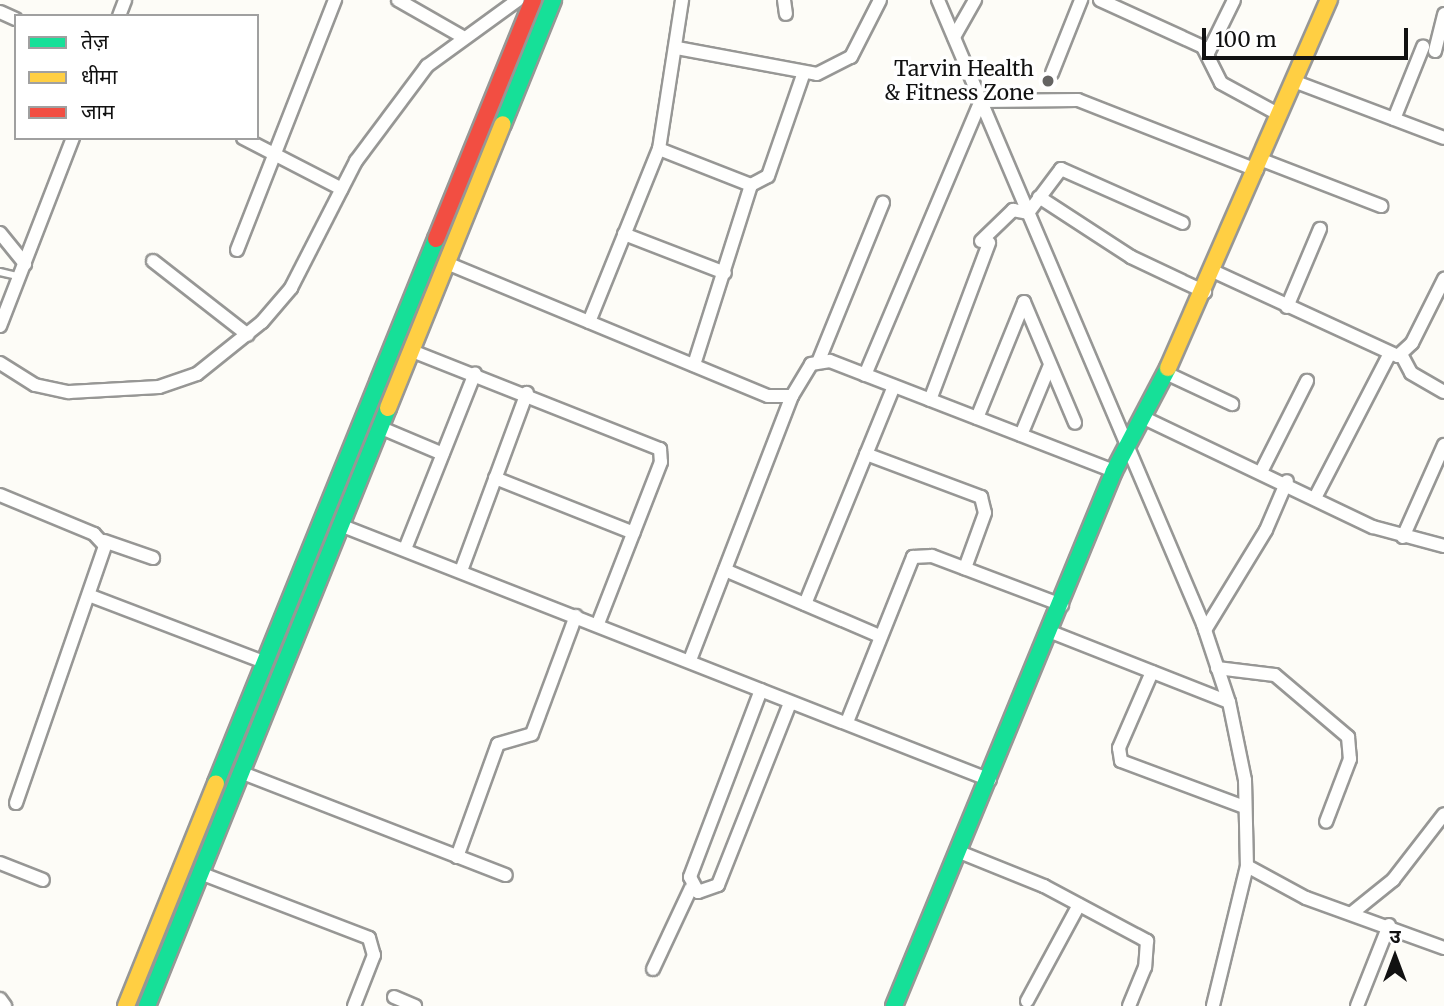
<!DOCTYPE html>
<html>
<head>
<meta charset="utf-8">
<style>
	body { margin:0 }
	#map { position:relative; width:1444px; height:1006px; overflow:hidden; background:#fdfcf7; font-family:Merriweather,"Noto Sans Devanagari",serif }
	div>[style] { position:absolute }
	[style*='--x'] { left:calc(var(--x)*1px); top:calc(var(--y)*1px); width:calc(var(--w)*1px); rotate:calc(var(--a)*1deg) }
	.roads { filter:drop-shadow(2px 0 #979795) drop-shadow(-2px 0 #979795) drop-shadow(0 2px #979795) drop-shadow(0 -2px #979795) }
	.lane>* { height:6px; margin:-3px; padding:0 3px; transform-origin:3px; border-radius:3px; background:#fffffe }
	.street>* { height:12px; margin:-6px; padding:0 6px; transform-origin:6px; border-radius:6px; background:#fffffe }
	.fast>* { height:16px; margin:-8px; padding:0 8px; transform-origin:8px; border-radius:8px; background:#16e098 }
	.slow>* { height:16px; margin:-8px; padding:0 8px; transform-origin:8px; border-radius:8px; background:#ffcf43 }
	.jam>* { height:16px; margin:-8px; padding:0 8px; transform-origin:8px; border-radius:8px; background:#f24e42 }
	.dots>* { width:19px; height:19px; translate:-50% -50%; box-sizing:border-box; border:4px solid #fff; border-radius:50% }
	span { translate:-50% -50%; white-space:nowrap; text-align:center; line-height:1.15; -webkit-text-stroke:7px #fff; paint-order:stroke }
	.poi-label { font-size:21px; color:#111 }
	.right { translate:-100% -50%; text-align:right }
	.legend { position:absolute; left:14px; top:14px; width:245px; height:126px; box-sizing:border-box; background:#fff; border:2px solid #a0a0a0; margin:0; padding:9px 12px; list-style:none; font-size:21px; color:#111 }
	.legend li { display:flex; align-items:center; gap:14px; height:35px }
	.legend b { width:35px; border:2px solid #a0a0a0 }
	.north { position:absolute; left:1360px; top:922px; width:70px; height:70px; -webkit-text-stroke:5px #fff; paint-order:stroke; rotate:0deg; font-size:19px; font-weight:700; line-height:28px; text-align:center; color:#111 }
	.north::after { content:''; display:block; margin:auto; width:24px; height:32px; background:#111; clip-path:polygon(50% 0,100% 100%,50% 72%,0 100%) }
	.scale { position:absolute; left:1202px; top:28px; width:206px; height:32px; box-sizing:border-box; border:4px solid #111; border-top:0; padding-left:9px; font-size:21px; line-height:24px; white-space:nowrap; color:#111; -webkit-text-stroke:5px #fff; paint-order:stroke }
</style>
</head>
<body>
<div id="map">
	<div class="roads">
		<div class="lane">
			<i style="--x:0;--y:272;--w:18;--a:13"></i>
		</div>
		<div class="street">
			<i style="--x:398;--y:0;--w:73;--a:29.7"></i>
			<i style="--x:784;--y:0;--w:14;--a:82"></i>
			<i style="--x:938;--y:0;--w:678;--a:66.99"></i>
			<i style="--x:1203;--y:624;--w:82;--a:71.6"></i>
			<i style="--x:1229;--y:702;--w:80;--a:78.4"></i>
			<i style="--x:1245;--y:780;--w:86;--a:88.7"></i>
			<i style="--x:1247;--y:866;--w:144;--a:103.7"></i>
			<i style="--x:1100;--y:0;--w:113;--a:24.5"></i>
			<i style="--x:1203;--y:47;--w:40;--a:63.4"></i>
			<i style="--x:1221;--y:83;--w:67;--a:28.5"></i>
			<i style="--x:0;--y:12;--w:17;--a:24"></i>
			<i style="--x:119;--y:16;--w:17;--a:-69"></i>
			<i style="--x:954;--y:37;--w:43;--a:-60.4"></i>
			<i style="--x:677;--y:48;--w:142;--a:10.5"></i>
			<i style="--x:817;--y:74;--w:38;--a:-27"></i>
			<i style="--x:851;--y:57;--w:64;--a:-63"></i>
			<i style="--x:1435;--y:51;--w:38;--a:-76"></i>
			<i style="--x:1208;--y:53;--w:59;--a:-63.9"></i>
			<i style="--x:1052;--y:73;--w:79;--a:-68.3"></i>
			<i style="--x:1296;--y:82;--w:158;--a:20.7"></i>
			<i style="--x:1394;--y:119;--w:78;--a:-68.1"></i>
			<i style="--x:243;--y:138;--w:111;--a:27.3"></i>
			<i style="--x:659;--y:149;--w:99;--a:21.4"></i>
			<i style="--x:751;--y:185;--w:189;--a:107.6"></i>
			<i style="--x:1262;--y:160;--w:128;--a:21.1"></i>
			<i style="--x:751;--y:185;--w:19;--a:-28"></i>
			<i style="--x:768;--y:176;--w:107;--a:-70.9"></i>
			<i style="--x:1039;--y:197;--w:110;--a:33.1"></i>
			<i style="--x:1131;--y:257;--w:82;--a:25.3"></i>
			<i style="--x:0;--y:233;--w:40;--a:51"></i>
			<i style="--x:624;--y:234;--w:108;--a:21.1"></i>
			<i style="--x:981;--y:241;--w:45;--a:-44.1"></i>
			<i style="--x:1013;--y:210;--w:15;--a:11"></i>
			<i style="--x:1028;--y:213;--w:55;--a:-53.1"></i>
			<i style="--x:1061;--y:169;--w:133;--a:23.9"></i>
			<i style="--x:237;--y:250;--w:269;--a:-68.6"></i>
			<i style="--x:153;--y:261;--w:120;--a:37.9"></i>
			<i style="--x:449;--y:264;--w:345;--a:22.5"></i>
			<i style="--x:768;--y:396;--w:24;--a:0"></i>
			<i style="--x:792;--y:396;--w:37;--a:-59"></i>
			<i style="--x:811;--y:364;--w:19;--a:-9"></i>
			<i style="--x:830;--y:361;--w:305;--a:21.2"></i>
			<i style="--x:1215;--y:272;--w:201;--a:24.7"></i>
			<i style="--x:1398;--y:356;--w:19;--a:-43"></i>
			<i style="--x:1412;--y:343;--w:72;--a:-63.4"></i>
			<i style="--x:1287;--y:307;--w:85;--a:-67.1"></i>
			<i style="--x:589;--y:322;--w:187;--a:-68"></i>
			<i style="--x:659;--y:149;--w:151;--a:-81.2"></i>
			<i style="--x:0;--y:326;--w:202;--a:-68.8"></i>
			<i style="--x:412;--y:351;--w:267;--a:21.6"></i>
			<i style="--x:660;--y:449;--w:13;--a:86"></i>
			<i style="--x:661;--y:462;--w:174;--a:111.3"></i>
			<i style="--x:1401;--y:354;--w:21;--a:62"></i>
			<i style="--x:1411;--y:373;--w:38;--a:30"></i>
			<i style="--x:819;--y:360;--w:170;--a:-67.9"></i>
			<i style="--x:0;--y:363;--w:41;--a:32.2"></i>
			<i style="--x:35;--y:385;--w:35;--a:12"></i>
			<i style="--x:69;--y:392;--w:90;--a:-3.2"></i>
			<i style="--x:159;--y:387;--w:40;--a:-18.9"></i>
			<i style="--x:197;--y:374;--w:83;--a:-38.7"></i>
			<i style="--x:262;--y:322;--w:45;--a:-49.5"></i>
			<i style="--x:291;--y:288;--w:143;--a:-62.9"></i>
			<i style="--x:356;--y:161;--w:119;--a:-53.2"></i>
			<i style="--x:427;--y:66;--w:112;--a:-36"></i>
			<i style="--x:1168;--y:374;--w:71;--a:25.1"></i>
			<i style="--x:865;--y:375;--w:298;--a:-67.1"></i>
			<i style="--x:981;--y:101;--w:97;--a:-0.6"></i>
			<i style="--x:1078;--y:100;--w:192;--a:21.4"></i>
			<i style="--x:930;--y:400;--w:168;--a:-69.4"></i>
			<i style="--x:1142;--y:417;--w:256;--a:25.5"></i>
			<i style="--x:1373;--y:527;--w:73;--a:15"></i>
			<i style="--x:977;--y:418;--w:125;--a:-67.9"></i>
			<i style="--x:1024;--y:302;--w:131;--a:67.1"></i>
			<i style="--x:379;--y:427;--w:69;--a:22.9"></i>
			<i style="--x:1021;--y:435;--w:76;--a:-67.5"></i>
			<i style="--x:866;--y:454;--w:123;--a:20.5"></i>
			<i style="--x:981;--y:497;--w:16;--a:76"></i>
			<i style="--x:985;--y:513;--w:59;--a:110"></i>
			<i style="--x:1262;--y:470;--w:100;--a:-63.2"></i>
			<i style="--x:495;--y:478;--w:149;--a:21.6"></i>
			<i style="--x:0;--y:495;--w:102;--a:22.5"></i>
			<i style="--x:94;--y:534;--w:16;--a:47"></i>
			<i style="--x:105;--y:546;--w:272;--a:109.1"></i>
			<i style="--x:1316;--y:496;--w:159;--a:-62.6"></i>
			<i style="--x:340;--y:525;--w:698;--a:21.42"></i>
			<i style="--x:1403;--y:537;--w:101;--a:-66"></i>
			<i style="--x:104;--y:541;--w:52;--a:19.1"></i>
			<i style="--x:405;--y:549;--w:189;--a:-68.3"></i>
			<i style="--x:725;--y:570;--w:168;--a:23.1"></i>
			<i style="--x:461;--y:571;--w:190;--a:-69.7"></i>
			<i style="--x:91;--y:596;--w:185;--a:20.9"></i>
			<i style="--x:805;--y:604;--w:235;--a:-67.8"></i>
			<i style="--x:1205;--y:630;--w:117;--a:-58.6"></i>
			<i style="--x:1266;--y:530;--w:53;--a:-66.8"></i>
			<i style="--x:1051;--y:632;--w:191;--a:21.5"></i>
			<i style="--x:690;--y:660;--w:283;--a:-68.9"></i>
			<i style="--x:1217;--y:668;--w:58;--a:6.9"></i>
			<i style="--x:1275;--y:675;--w:96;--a:40.3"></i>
			<i style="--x:1348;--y:737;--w:22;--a:85"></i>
			<i style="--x:1350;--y:759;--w:67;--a:110.9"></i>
			<i style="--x:1152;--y:672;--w:83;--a:113.5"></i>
			<i style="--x:1119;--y:748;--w:13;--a:81"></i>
			<i style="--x:1121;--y:761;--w:132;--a:20.4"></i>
			<i style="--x:761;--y:690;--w:200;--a:110.8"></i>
			<i style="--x:690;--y:877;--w:17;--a:62"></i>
			<i style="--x:698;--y:892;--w:21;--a:-19"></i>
			<i style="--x:718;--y:885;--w:196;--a:-68.4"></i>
			<i style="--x:847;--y:722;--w:178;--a:-68.2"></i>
			<i style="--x:913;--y:557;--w:19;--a:-3"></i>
			<i style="--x:932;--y:556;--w:139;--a:20.7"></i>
			<i style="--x:240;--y:772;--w:285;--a:21.2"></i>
			<i style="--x:957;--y:851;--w:94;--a:21.9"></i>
			<i style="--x:1044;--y:886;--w:117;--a:28.1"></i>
			<i style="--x:1147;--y:941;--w:26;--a:94"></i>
			<i style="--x:1145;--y:967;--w:42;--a:112.3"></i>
			<i style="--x:457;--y:857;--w:120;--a:-70.1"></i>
			<i style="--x:498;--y:744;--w:35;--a:-16"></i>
			<i style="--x:532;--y:734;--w:126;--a:-69.6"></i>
			<i style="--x:0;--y:863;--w:46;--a:21.6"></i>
			<i style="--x:1247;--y:866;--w:67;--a:28.5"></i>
			<i style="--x:1306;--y:898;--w:147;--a:19.9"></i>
			<i style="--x:200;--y:873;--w:181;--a:21"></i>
			<i style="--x:369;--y:938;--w:18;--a:74"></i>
			<i style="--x:374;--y:955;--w:55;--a:111.4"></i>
			<i style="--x:1352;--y:913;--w:53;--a:-38.8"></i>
			<i style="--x:1393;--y:880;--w:83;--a:-52.3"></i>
			<i style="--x:653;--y:969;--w:89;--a:-64.9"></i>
			<i style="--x:394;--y:997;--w:23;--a:23"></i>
			<i style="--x:0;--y:999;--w:9;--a:54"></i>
			<i style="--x:1027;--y:1001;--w:109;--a:-61.6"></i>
			<i style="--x:1357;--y:1006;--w:87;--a:-68.4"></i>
		</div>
		<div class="fast">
			<i style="--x:503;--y:124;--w:134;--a:-68"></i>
			<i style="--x:216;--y:783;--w:587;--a:-67.98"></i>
			<i style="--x:147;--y:1006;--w:645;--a:-68.05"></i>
			<i style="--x:894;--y:1006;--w:578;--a:-67.65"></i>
			<i style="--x:1114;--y:471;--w:116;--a:-62.3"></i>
		</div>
		<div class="slow">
			<i style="--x:1168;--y:368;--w:402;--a:-66.4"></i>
			<i style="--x:388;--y:408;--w:306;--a:-68"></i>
			<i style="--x:126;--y:1006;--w:240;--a:-68"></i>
		</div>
		<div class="jam">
			<i style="--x:436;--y:239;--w:258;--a:-67.9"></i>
		</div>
	</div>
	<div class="dots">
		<i style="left:1048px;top:81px;background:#646362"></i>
	</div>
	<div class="poi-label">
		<span class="right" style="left:1034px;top:81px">Tarvin Health<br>&amp; Fitness Zone</span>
	</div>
	<ul class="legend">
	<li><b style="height:9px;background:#16e098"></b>तेज़</li>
	<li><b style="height:9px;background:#ffcf43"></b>धीमा</li>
	<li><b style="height:9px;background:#f24e42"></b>जाम</li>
	</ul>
	<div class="north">उ</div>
	<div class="scale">100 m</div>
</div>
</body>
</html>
